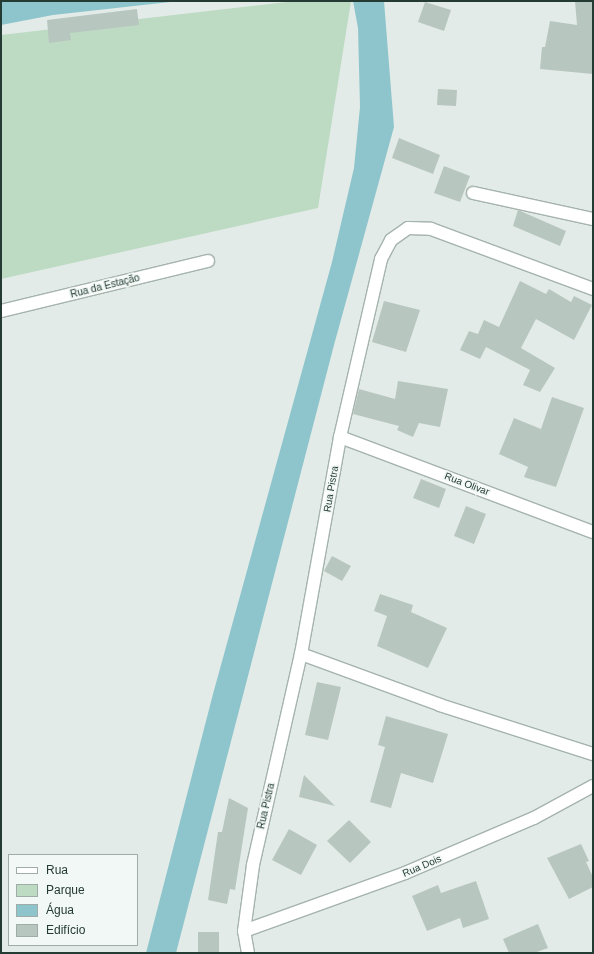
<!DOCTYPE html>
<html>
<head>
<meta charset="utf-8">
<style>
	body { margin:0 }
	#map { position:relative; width:594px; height:954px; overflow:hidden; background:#e2ebe7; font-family:Arial,sans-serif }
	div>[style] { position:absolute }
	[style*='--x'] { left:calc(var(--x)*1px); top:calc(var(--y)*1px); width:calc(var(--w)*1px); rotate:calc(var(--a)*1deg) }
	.green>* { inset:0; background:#bddac3 }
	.water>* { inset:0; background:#8ec5cc }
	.building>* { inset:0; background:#b8c6c0 }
	.roads { filter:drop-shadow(1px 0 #a5b3ad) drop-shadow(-1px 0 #a5b3ad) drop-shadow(0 1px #a5b3ad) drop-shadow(0 -1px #a5b3ad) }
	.street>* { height:12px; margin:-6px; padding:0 6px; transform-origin:6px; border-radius:6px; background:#fff }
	span { translate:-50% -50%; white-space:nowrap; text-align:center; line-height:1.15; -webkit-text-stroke:3.5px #f2f8f5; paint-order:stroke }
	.street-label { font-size:10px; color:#243b33 }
	.frame { position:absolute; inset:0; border:2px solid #243b33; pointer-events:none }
	.legend { position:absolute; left:8px; top:854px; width:130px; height:92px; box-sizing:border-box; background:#f2f8f5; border:1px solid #a0aca7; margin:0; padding:5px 7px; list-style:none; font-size:12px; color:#243b33 }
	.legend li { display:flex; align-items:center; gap:8px; height:20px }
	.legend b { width:20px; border:1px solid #a0aca7 }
</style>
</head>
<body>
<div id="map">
	<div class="green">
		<i style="clip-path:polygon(296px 1px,351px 1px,318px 208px,1px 279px,1px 35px)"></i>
	</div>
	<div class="water">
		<i style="clip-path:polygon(1px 1px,179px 1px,53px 15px,1px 25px)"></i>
		<i style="clip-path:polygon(353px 1px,384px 1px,394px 127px,334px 345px,176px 953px,146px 953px,213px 694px,332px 262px,354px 168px,360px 107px,358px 28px)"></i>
	</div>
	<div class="building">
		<i style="clip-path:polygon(575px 1px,593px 1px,593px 74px,540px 69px,542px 47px,545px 47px,550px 21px,577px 25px)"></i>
		<i style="clip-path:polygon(425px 2px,451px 10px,444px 31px,418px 22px)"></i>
		<i style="clip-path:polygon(137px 9px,139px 25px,70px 33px,71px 40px,49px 43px,47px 20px)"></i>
		<i style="clip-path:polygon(438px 89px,457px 90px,456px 106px,437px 105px)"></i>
		<i style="clip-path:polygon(399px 138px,440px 155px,433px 174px,392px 158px)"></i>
		<i style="clip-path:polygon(444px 166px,470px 176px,460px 202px,434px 193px)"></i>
		<i style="clip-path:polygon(518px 210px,566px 231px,560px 246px,513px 226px)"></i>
		<i style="clip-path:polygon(520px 281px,546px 294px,549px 289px,571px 302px,574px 296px,592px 305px,574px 340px,536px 319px,521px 348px,555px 368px,540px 392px,523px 385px,530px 370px,486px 347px,480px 359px,460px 350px,469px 331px,478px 334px,484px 320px,499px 327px)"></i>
		<i style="clip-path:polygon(384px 301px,420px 310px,406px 352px,372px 342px)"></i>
		<i style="clip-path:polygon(398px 381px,448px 389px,440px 427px,419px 423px,413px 437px,397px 430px,399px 426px,353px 414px,359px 389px,395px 399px)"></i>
		<i style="clip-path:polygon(552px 397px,584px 408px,556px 487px,524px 477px,528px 467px,499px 454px,514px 418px,541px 429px)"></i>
		<i style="clip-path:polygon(421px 479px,446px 489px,439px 508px,413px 498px)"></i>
		<i style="clip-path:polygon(466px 506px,486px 514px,474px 544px,454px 536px)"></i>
		<i style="clip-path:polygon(332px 556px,351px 566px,342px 581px,324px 571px)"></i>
		<i style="clip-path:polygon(380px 594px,413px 605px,411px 612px,447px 628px,428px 668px,377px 646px,387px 616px,374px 611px)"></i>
		<i style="clip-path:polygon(317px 682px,341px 687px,328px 740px,305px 735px)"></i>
		<i style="clip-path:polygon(386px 716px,448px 734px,433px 783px,401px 773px,391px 808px,370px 802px,385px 747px,378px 745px)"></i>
		<i style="clip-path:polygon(304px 775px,335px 806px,299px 797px)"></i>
		<i style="clip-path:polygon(229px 798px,248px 808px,235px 890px,230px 889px,227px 904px,208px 900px,218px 832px,222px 832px)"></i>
		<i style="clip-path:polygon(349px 820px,371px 842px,350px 863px,327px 841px)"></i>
		<i style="clip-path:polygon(289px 829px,317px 845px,301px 875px,272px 860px)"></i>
		<i style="clip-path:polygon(581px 844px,589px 861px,586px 862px,593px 877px,593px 887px,569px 899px,547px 858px)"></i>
		<i style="clip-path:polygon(476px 881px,489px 919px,463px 928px,460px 918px,427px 931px,412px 896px,438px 885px,441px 893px)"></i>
		<i style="clip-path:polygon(538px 924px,548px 948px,534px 953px,509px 953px,503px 939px)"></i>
		<i style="clip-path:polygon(198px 932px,219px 932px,219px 953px,198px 953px)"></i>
	</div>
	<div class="roads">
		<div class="street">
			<i style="--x:473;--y:193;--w:123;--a:12.2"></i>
			<i style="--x:1;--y:311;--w:213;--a:-13.6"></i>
			<i style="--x:340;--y:437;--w:270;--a:20.6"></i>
			<i style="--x:301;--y:654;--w:148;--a:20.1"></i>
			<i style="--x:440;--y:705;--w:161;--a:17.8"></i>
			<i style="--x:244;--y:931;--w:171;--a:-19.8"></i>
			<i style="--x:405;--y:873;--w:140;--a:-23.1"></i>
			<i style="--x:534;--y:818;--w:67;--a:-28.5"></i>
			<i style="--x:248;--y:953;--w:22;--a:-100"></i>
			<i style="--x:244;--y:931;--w:67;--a:-82.2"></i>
			<i style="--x:253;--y:865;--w:216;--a:-77.2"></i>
			<i style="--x:301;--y:654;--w:220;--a:-79.8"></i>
			<i style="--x:340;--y:437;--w:183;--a:-77"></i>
			<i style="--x:381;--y:259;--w:21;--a:-62"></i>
			<i style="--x:391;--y:240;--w:21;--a:-35"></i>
			<i style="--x:408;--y:228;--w:23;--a:2"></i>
			<i style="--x:431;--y:229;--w:173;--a:20.3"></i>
		</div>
	</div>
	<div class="street-label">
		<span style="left:105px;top:286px;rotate:-14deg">Rua da Estação</span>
		<span style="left:467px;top:484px;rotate:21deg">Rua Olivar</span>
		<span style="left:331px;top:489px;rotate:-80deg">Rua Pistra</span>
		<span style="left:266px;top:806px;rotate:-77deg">Rua Pistra</span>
		<span style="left:422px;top:866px;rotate:-23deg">Rua Dois</span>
	</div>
	<div class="frame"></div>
	<ul class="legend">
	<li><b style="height:5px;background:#fff"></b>Rua</li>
	<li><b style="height:11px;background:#bddac3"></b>Parque</li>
	<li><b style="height:11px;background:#8ec5cc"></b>Água</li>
	<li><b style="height:11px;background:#b8c6c0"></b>Edifício</li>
	</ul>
</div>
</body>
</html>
